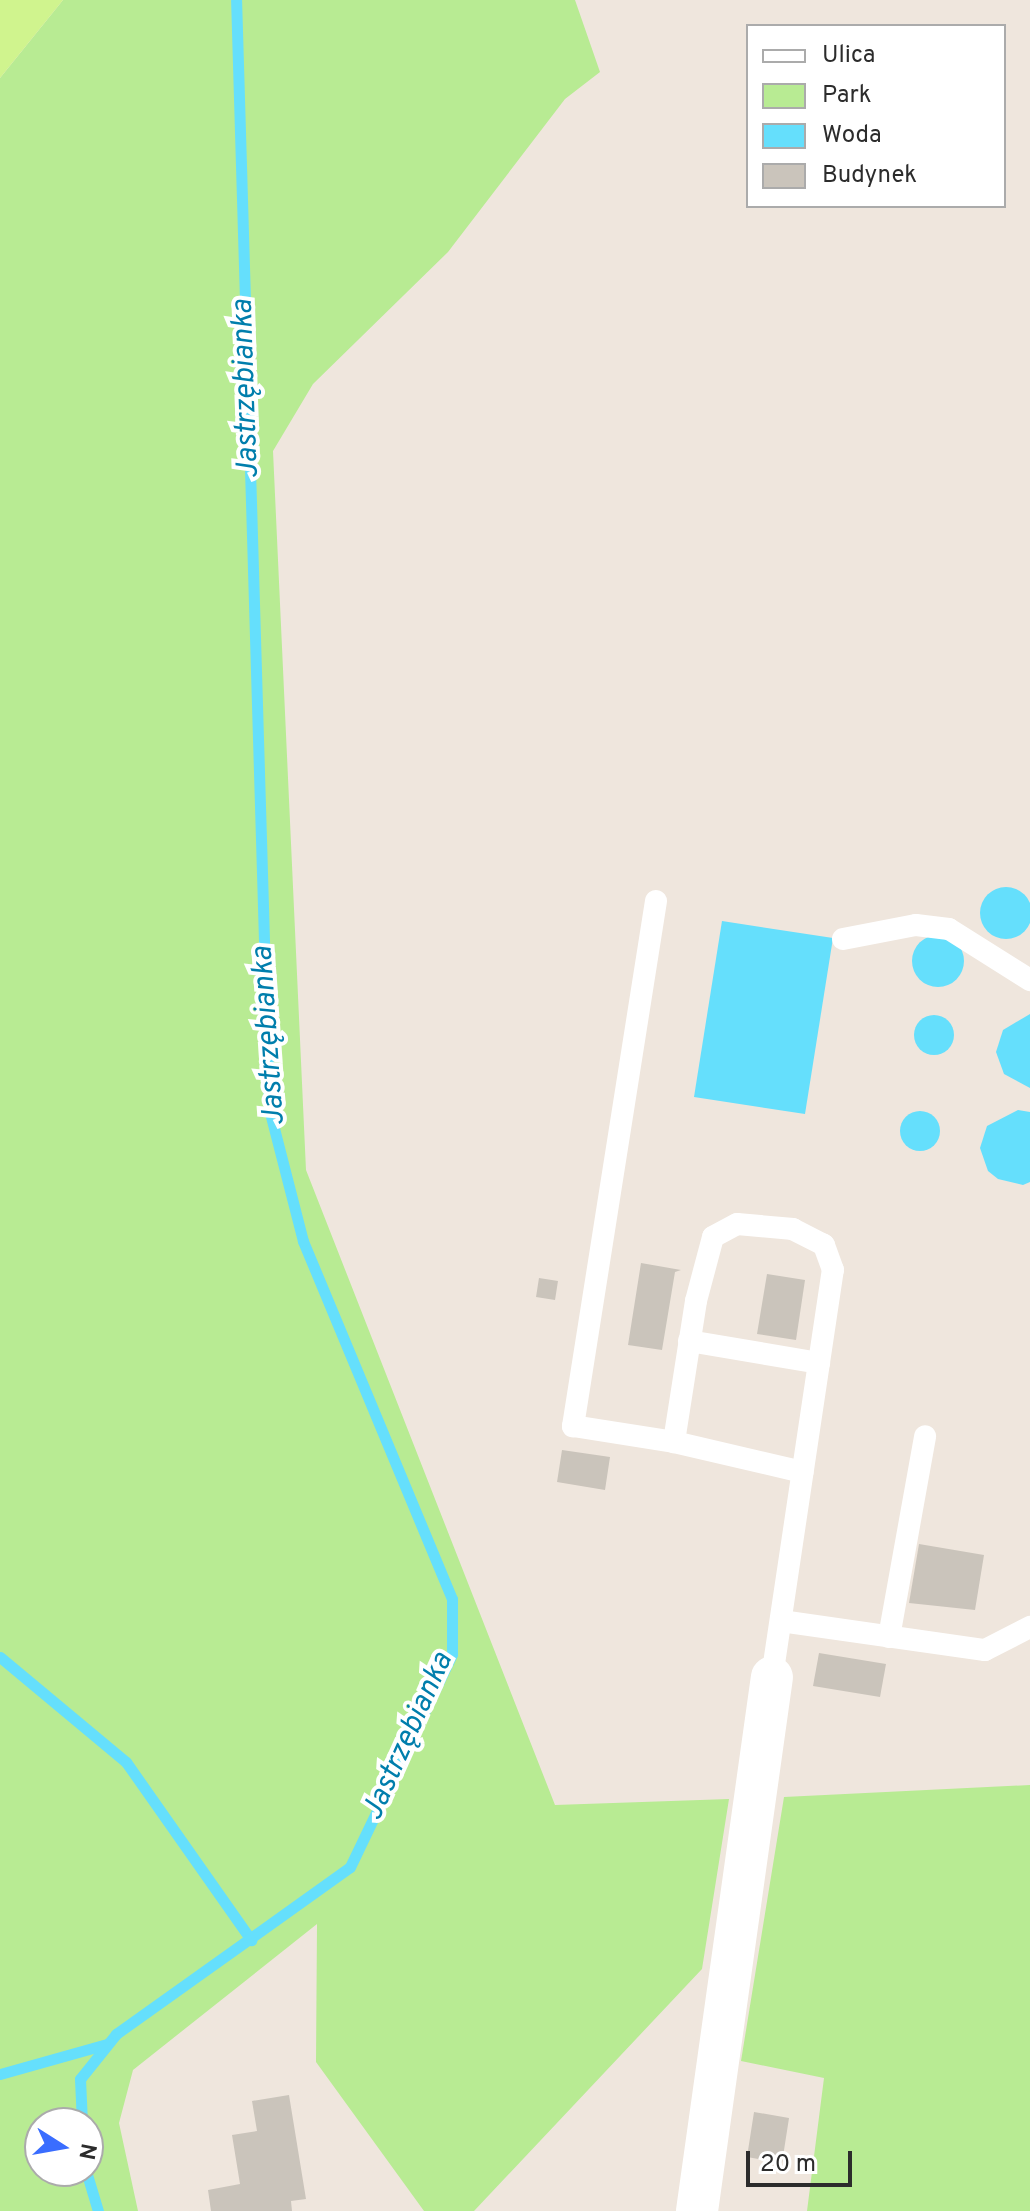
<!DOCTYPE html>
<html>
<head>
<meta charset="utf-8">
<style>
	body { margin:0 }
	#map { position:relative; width:1030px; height:2211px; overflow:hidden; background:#efe6dd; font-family:Overpass,sans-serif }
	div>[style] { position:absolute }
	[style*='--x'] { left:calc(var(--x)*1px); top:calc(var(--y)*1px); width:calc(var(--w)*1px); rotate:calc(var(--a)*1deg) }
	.green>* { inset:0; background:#b8eb93 }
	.pitch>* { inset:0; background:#d0f48e }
	.water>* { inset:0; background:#65dffc }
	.round { border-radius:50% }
	.stream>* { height:11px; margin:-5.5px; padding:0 5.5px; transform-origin:5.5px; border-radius:5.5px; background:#65dffc }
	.building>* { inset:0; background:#cac4bb }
	.service>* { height:22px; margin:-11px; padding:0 11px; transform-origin:11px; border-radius:11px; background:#fff }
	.minor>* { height:42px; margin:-21px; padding:0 21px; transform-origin:21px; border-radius:21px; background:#fff }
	span { translate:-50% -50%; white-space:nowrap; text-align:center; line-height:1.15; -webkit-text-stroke:8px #fff; paint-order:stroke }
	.water-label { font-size:30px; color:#007eac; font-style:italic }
	.legend { position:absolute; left:746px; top:24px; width:260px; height:184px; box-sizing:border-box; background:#fff; border:2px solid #ababab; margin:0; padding:10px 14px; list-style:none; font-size:24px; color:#2c2c2c }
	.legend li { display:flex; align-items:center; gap:16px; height:40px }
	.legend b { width:40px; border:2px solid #ababab }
	.north { position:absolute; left:24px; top:2107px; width:80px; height:80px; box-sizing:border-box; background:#fff; border:2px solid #ababab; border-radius:50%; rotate:101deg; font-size:22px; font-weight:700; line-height:32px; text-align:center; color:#2c2c2c }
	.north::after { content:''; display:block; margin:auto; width:28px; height:36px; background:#3a6dff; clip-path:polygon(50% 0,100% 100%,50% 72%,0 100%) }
	.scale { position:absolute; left:746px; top:2151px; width:106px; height:36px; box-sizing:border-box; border:4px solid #2c2c2c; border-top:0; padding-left:10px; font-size:24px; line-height:28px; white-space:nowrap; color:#2c2c2c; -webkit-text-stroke:6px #fff; paint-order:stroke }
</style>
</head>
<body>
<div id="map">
	<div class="green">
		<i style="clip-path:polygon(evenodd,63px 0,575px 0,600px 72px,565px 99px,448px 252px,313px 384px,273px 451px,306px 1170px,555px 1805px,729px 1799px,702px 1969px,474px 2211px,424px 2211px,316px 2062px,317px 1924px,133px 2070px,119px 2123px,138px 2211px,0 2211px,0 78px,63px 0,40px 2123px,88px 2123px,88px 2171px,40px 2171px,40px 2123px)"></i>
		<i style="clip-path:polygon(1030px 1785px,1030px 2211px,807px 2211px,824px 2078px,741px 2061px,784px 1797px)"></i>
	</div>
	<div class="pitch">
		<i style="clip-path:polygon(0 0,63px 0,0 78px)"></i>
	</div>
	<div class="water">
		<i class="round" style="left:980px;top:887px;width:52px;height:52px"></i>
		<i style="clip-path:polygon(722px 921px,833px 938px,805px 1114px,694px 1097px)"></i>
		<i class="round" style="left:912px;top:935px;width:52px;height:52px"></i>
		<i style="clip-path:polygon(1030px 1014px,1030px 1088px,1004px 1074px,996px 1052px,1003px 1030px)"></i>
		<i class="round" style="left:914px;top:1015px;width:40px;height:40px"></i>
		<i style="clip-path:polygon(1018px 1110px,1030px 1112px,1030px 1182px,1023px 1185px,998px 1179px,988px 1171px,980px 1148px,987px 1126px)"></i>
		<i class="round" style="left:900px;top:1111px;width:40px;height:40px"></i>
	</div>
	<div class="stream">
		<i style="--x:0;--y:1657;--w:164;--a:39.8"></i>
		<i style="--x:126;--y:1762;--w:218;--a:54.9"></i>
		<i style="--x:0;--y:2074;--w:111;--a:-15.7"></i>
		<i style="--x:82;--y:2123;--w:44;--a:-92.6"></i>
		<i style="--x:80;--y:2079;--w:58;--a:-51.3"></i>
		<i style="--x:116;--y:2034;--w:287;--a:-35.5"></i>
		<i style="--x:350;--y:1867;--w:236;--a:-64.4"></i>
		<i style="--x:452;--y:1654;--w:55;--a:-90"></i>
		<i style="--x:452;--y:1599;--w:388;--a:-112.6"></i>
		<i style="--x:303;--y:1241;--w:136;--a:-104.4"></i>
		<i style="--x:269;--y:1109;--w:1109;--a:-91.7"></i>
		<i style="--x:86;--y:2171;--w:42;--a:73.3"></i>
	</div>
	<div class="building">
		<i style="clip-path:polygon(641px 1263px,681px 1270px,675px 1272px,662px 1350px,628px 1345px)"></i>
		<i style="clip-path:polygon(767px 1274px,805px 1280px,796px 1340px,757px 1334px)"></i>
		<i style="clip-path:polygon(539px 1278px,558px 1281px,555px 1300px,536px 1297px)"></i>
		<i style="clip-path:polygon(562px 1450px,610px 1457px,605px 1490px,557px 1482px)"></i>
		<i style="clip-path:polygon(919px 1544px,984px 1555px,975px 1610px,909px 1603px)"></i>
		<i style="clip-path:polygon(819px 1653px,886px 1664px,880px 1697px,813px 1686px)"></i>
		<i style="clip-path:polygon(289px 2095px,306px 2199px,291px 2201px,292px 2211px,211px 2211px,208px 2190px,240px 2184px,232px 2135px,257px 2131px,252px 2101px)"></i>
		<i style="clip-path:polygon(754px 2112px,789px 2118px,782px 2163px,747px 2157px)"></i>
	</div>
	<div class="service">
		<i style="--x:656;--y:901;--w:532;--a:98.98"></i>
		<i style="--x:573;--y:1426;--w:102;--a:9"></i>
		<i style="--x:843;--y:939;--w:74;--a:-10.9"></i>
		<i style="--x:916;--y:925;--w:33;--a:7"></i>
		<i style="--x:949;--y:929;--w:96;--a:32.2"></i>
		<i style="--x:689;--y:1341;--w:132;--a:9.6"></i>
		<i style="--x:781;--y:1621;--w:206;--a:8.1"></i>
		<i style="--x:985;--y:1650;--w:51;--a:-27.1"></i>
		<i style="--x:889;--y:1637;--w:204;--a:-79.8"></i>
		<i style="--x:772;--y:1677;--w:412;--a:-81.5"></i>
		<i style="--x:833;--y:1270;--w:27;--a:-110"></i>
		<i style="--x:824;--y:1245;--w:35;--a:-153"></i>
		<i style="--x:793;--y:1229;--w:56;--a:-174.9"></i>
		<i style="--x:737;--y:1224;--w:27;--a:152"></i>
		<i style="--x:713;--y:1237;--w:66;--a:104.9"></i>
		<i style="--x:696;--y:1301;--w:143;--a:98.9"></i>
		<i style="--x:674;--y:1442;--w:132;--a:13.1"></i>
	</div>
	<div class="minor">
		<i style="--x:697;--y:2211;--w:539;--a:-82.01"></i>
	</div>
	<div class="water-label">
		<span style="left:247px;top:389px;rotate:-92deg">Jastrzębianka</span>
		<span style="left:270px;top:1036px;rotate:-94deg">Jastrzębianka</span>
		<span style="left:409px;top:1737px;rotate:-66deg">Jastrzębianka</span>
	</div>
	<ul class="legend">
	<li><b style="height:10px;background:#fff"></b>Ulica</li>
	<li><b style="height:22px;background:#b8eb93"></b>Park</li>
	<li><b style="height:22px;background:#65dffc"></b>Woda</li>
	<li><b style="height:22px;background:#cac4bb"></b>Budynek</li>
	</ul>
	<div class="north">N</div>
	<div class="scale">20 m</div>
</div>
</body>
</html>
